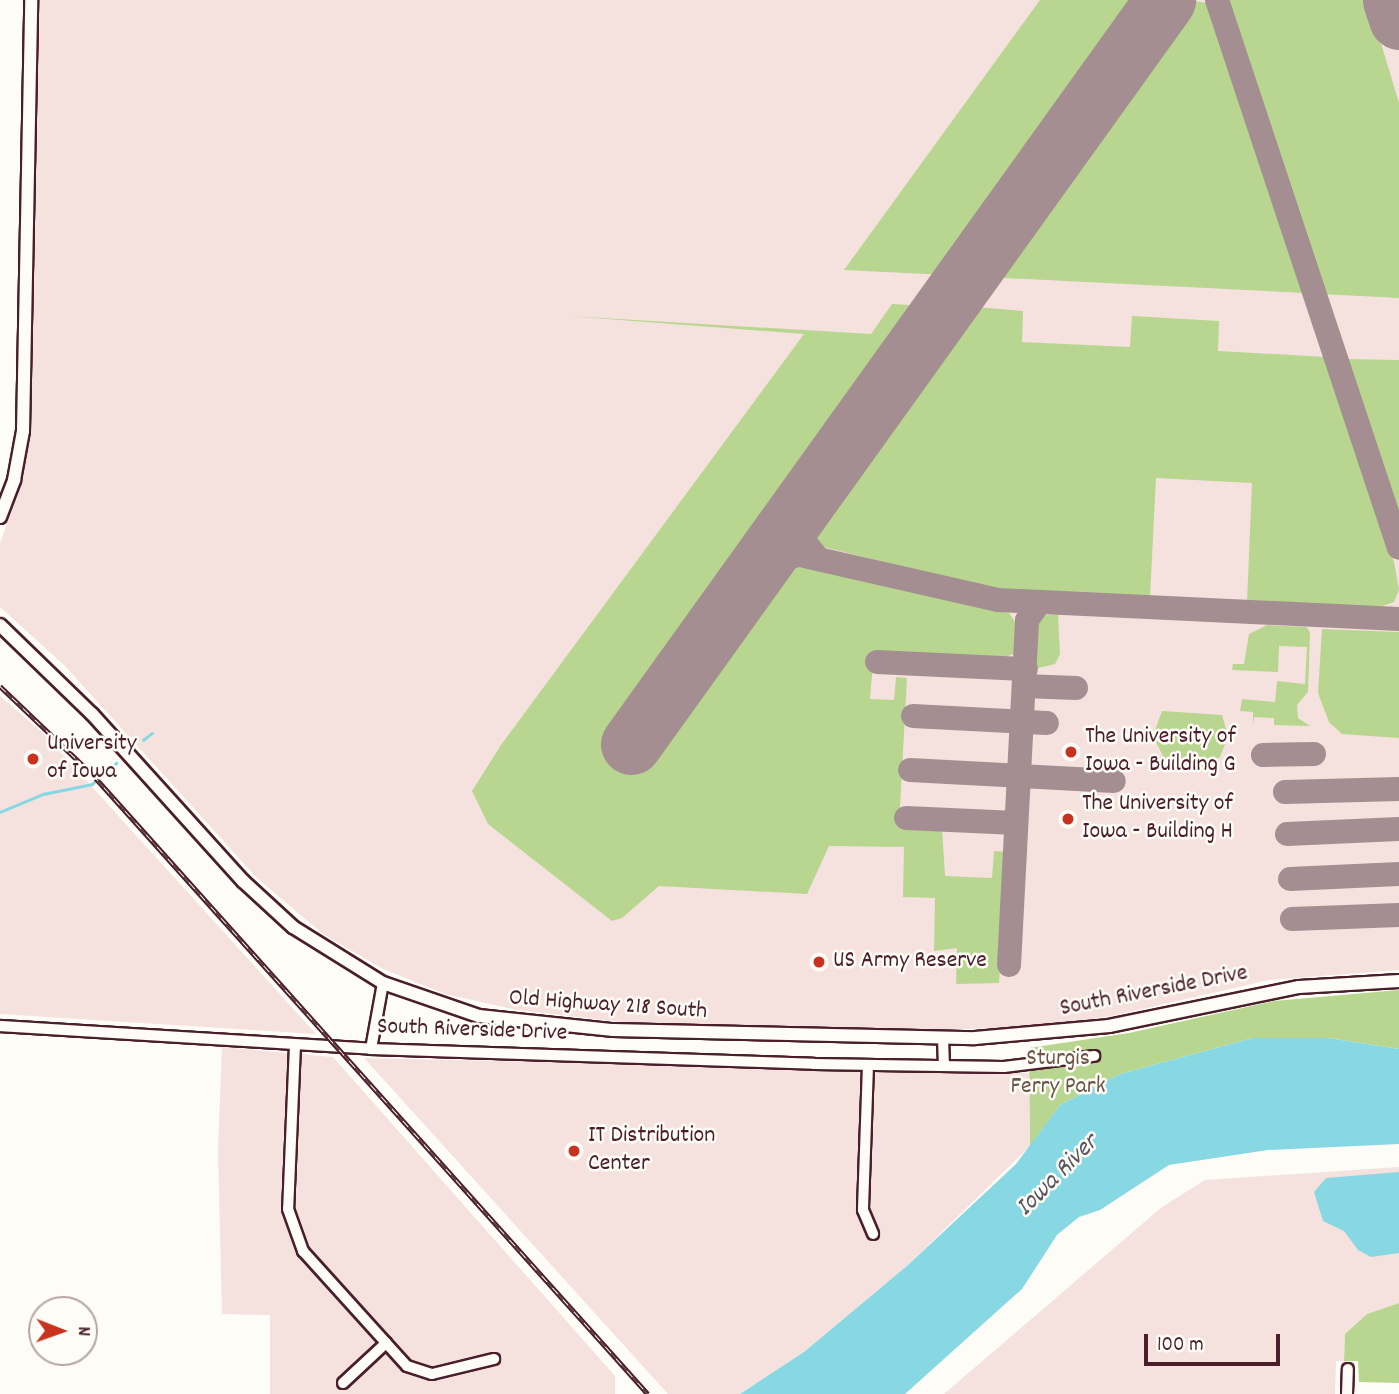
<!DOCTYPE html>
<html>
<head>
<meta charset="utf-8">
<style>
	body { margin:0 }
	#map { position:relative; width:1399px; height:1394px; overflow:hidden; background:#fdfcf7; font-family:Dekko,sans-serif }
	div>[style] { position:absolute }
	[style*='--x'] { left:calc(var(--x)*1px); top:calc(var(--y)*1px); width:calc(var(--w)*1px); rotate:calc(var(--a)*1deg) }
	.built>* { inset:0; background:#f5e2de }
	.green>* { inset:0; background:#b8d68f }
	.water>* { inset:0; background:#87d8e2 }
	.stream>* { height:2.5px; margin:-1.25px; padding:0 1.25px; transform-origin:1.25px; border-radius:1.25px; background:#87d8e2 }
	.taxiway>* { height:24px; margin:-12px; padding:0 12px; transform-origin:12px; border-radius:12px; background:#a48e91 }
	.runway>* { height:61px; margin:-30.5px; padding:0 30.5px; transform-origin:30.5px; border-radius:30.5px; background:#a48e91 }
	.roads { filter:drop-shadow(2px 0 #4a1f2b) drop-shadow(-2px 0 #4a1f2b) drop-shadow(0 2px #4a1f2b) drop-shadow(0 -2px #4a1f2b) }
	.minor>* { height:10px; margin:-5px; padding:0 5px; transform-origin:5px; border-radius:5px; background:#fdfcf7 }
	.major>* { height:12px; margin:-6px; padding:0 6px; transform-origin:6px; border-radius:6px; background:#fdfcf7 }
	.rail>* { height:5px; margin-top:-2.5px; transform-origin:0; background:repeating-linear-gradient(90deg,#fdfcf7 0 8px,#4a1f2b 0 16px); box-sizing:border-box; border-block:2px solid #4a1f2b }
	.dots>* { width:19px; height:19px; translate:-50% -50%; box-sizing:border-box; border:4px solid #fdfcf7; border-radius:50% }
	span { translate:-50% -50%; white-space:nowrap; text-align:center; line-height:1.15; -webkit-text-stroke:5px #fdfcf7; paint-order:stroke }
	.poi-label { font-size:24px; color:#4a1f2b }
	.left { translate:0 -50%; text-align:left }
	.street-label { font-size:24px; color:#4a1f2b }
	.park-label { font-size:24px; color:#6b5649 }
	.water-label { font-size:26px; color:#5c5662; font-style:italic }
	.north { position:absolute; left:28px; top:1296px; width:70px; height:70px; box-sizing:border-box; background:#fdfcf7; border:2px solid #b5a4a5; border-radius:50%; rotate:91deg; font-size:19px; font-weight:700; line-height:28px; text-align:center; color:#4a1f2b }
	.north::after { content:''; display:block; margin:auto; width:24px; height:32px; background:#c8321e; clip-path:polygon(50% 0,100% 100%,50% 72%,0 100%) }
	.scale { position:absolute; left:1144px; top:1334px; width:136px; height:32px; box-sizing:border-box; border:4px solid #4a1f2b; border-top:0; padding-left:9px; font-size:21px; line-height:24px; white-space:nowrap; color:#4a1f2b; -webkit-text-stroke:5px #fdfcf7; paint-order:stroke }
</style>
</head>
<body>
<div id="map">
	<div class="built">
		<i style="clip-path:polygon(38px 0,1399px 0,1399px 970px,1269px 980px,1112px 1016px,1034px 1027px,926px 1030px,622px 1022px,517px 1010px,445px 994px,383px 969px,323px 934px,257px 878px,64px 665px,0 607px,0 543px,18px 495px,31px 435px)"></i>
		<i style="clip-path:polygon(0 696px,45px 735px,316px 1034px,0 1014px)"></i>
		<i style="clip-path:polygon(222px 1047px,333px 1057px,615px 1376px,615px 1394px,270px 1394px,270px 1315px,222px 1314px,218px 1151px)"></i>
		<i style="clip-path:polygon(364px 1058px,1029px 1073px,1030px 1146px,908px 1265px,804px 1352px,740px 1394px,668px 1394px)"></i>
		<i style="clip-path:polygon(1399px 1167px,1399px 1303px,1367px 1314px,1345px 1334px,1344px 1361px,1336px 1361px,1335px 1394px,944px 1394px,1162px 1207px,1205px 1180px)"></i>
	</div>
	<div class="green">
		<i style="clip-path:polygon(1040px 0,1146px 0,948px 275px,844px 270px)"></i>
		<i style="clip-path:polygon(1190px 0,1206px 3px,1219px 28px,1306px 293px,985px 277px,1181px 5px)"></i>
		<i style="clip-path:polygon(1225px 0,1368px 0,1399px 103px,1399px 298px,1321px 294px)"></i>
		<i style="clip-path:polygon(892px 304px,927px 306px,611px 748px,636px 767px,774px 573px,784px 568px,818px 568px,1009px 613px,1018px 626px,1020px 651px,1006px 657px,874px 651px,870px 699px,894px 700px,896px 677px,907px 678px,899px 826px,942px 828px,945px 876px,992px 878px,994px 851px,1007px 852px,999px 983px,956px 984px,957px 948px,934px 951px,935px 898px,903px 897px,904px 847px,829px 846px,807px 894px,659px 886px,622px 918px,612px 921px,488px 824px,472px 791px,501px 745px,804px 334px,568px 316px,871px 334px)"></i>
		<i style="clip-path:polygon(964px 306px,1023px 311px,1022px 342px,1130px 347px,1132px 316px,1219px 321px,1218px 351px,1327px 357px,1394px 562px,1399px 590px,1394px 602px,1374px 609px,1247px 602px,1252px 483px,1156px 478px,1150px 597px,990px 588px,819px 546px,811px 534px,810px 521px)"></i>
		<i style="clip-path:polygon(1343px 359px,1399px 360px,1399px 529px)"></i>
		<i style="clip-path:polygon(1058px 614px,1060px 654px,1055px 664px,1035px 669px,1034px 628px,1045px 615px)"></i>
		<i style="clip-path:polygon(1267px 625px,1307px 627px,1310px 633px,1308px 692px,1297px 705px,1298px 718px,1310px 726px,1274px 725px,1274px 718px,1254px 717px,1253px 725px,1253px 712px,1240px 711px,1242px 699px,1275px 702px,1277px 681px,1305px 684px,1307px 647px,1279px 646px,1278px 672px,1232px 670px,1233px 664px,1244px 664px,1249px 634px)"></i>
		<i style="clip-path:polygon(1322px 629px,1399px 632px,1399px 738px,1342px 734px,1329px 722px,1318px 693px)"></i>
		<i style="clip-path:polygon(1162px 711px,1222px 715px,1228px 736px,1220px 757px,1195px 772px,1167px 764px,1153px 736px)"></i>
		<i style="clip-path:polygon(1399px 990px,1399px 1049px,1328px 1038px,1253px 1038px,1120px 1074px,1060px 1105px,1030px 1146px,1029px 1048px,1129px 1033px,1274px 1001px)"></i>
		<i style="clip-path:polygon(1399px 1303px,1399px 1383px,1359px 1382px,1358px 1361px,1344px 1361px,1345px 1334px,1367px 1314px)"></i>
	</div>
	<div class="water">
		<i style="clip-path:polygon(1253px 1038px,1328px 1038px,1399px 1049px,1399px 1144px,1268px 1150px,1169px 1165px,1100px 1210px,1079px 1217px,1057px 1235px,1022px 1289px,905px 1394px,740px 1394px,804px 1352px,908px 1265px,1016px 1164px,1060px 1105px,1120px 1074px)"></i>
		<i style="clip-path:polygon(1399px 1172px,1399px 1253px,1371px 1257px,1358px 1250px,1344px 1231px,1323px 1221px,1314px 1192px,1326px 1178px)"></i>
	</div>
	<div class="stream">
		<i style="--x:143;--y:740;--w:11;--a:-38"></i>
		<i style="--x:0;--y:812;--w:47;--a:-22.7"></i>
		<i style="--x:43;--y:794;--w:50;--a:-11.5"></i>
		<i style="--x:92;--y:784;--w:32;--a:-41"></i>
	</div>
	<div class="taxiway">
		<i style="--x:1217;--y:0;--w:577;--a:71.63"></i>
		<i style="--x:1118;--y:68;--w:84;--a:-54.2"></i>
		<i style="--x:817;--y:557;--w:26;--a:-129"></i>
		<i style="--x:801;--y:537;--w:21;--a:-93"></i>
		<i style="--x:800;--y:516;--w:97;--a:-56"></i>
		<i style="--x:702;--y:648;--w:93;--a:-53.7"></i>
		<i style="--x:757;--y:573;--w:25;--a:-34"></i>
		<i style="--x:778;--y:559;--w:22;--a:-10"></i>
		<i style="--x:800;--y:555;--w:203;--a:12.8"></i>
		<i style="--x:998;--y:600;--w:401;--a:2.7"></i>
		<i style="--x:877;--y:662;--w:149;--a:2.7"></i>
		<i style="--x:1024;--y:686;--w:52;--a:2.2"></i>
		<i style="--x:913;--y:716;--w:134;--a:3"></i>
		<i style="--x:1263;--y:755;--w:51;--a:-1.1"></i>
		<i style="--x:910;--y:770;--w:204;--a:3.1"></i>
		<i style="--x:1285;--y:792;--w:114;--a:-1.5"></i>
		<i style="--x:906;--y:818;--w:110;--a:2.6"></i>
		<i style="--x:1287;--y:834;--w:112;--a:-2.6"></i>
		<i style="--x:1290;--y:879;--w:109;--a:-2.6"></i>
		<i style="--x:1292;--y:919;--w:107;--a:-2.1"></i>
		<i style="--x:1009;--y:965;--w:345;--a:-87"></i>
		<i style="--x:1027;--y:620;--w:22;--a:-54"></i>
	</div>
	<div class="runway">
		<i style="--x:1393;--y:0;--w:20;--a:72"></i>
		<i style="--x:631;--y:744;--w:916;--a:-54.33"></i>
	</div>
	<div class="roads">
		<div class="minor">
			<i style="--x:0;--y:1026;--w:372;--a:3.5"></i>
			<i style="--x:371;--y:1049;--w:443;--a:1.9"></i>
			<i style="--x:814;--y:1064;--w:190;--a:0.9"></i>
			<i style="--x:1004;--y:1067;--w:91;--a:-7"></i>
			<i style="--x:943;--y:1038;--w:27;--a:88"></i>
			<i style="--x:295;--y:1045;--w:164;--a:92.4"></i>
			<i style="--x:288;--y:1209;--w:45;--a:70.3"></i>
			<i style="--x:303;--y:1251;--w:155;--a:47.9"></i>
			<i style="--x:407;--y:1366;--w:26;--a:18"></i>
			<i style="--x:432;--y:1374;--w:64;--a:-13.6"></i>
			<i style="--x:371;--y:1049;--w:67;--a:-79.7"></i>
			<i style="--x:868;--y:1065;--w:145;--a:92"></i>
			<i style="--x:863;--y:1210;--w:26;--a:67"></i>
			<i style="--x:343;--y:1383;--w:59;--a:-42.9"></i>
			<i style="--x:1347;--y:1394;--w:25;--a:-88"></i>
		</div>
		<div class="major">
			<i style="--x:0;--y:517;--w:40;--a:-69"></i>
			<i style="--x:14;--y:480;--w:50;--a:-79.6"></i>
			<i style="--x:23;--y:431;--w:431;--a:-88.9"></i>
			<i style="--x:0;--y:625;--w:128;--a:44.1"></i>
			<i style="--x:92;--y:714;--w:225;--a:47.9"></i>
			<i style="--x:243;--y:881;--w:68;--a:42.6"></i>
			<i style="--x:293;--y:927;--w:106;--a:31.9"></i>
			<i style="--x:383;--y:983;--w:102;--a:19"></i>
			<i style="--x:479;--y:1016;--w:135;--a:6"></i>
			<i style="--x:613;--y:1030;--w:362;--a:1.3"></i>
			<i style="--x:975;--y:1038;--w:135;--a:-5.1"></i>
			<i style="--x:1109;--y:1026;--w:194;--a:-11.6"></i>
			<i style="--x:1299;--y:987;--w:100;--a:-3.4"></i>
		</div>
	</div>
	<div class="rail">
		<i style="--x:0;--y:686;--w:129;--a:43.7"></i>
		<i style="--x:93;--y:775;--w:831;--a:48.12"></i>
	</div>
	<div class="dots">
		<i style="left:1071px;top:752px;background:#c8321e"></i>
		<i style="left:33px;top:759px;background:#c8321e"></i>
		<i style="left:1068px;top:819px;background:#c8321e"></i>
		<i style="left:819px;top:962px;background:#c8321e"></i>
		<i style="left:574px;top:1151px;background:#c8321e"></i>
	</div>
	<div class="poi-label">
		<span class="left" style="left:1085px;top:752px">The University of<br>Iowa - Building G</span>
		<span class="left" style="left:47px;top:759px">University<br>of Iowa</span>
		<span class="left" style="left:1082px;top:819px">The University of<br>Iowa - Building H</span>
		<span class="left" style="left:833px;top:962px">US Army Reserve</span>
		<span class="left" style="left:588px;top:1151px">IT Distribution<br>Center</span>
	</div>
	<div class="street-label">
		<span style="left:1154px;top:992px;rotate:-11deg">South Riverside Drive</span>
		<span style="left:608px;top:1006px;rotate:4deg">Old Highway 218 South</span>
		<span style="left:472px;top:1031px;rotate:2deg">South Riverside Drive</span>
	</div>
	<div class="park-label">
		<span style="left:1058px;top:1074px">Sturgis<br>Ferry Park</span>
	</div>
	<div class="water-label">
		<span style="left:1058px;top:1176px;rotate:-45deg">Iowa River</span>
	</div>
	<div class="north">N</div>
	<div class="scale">100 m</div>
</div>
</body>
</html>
